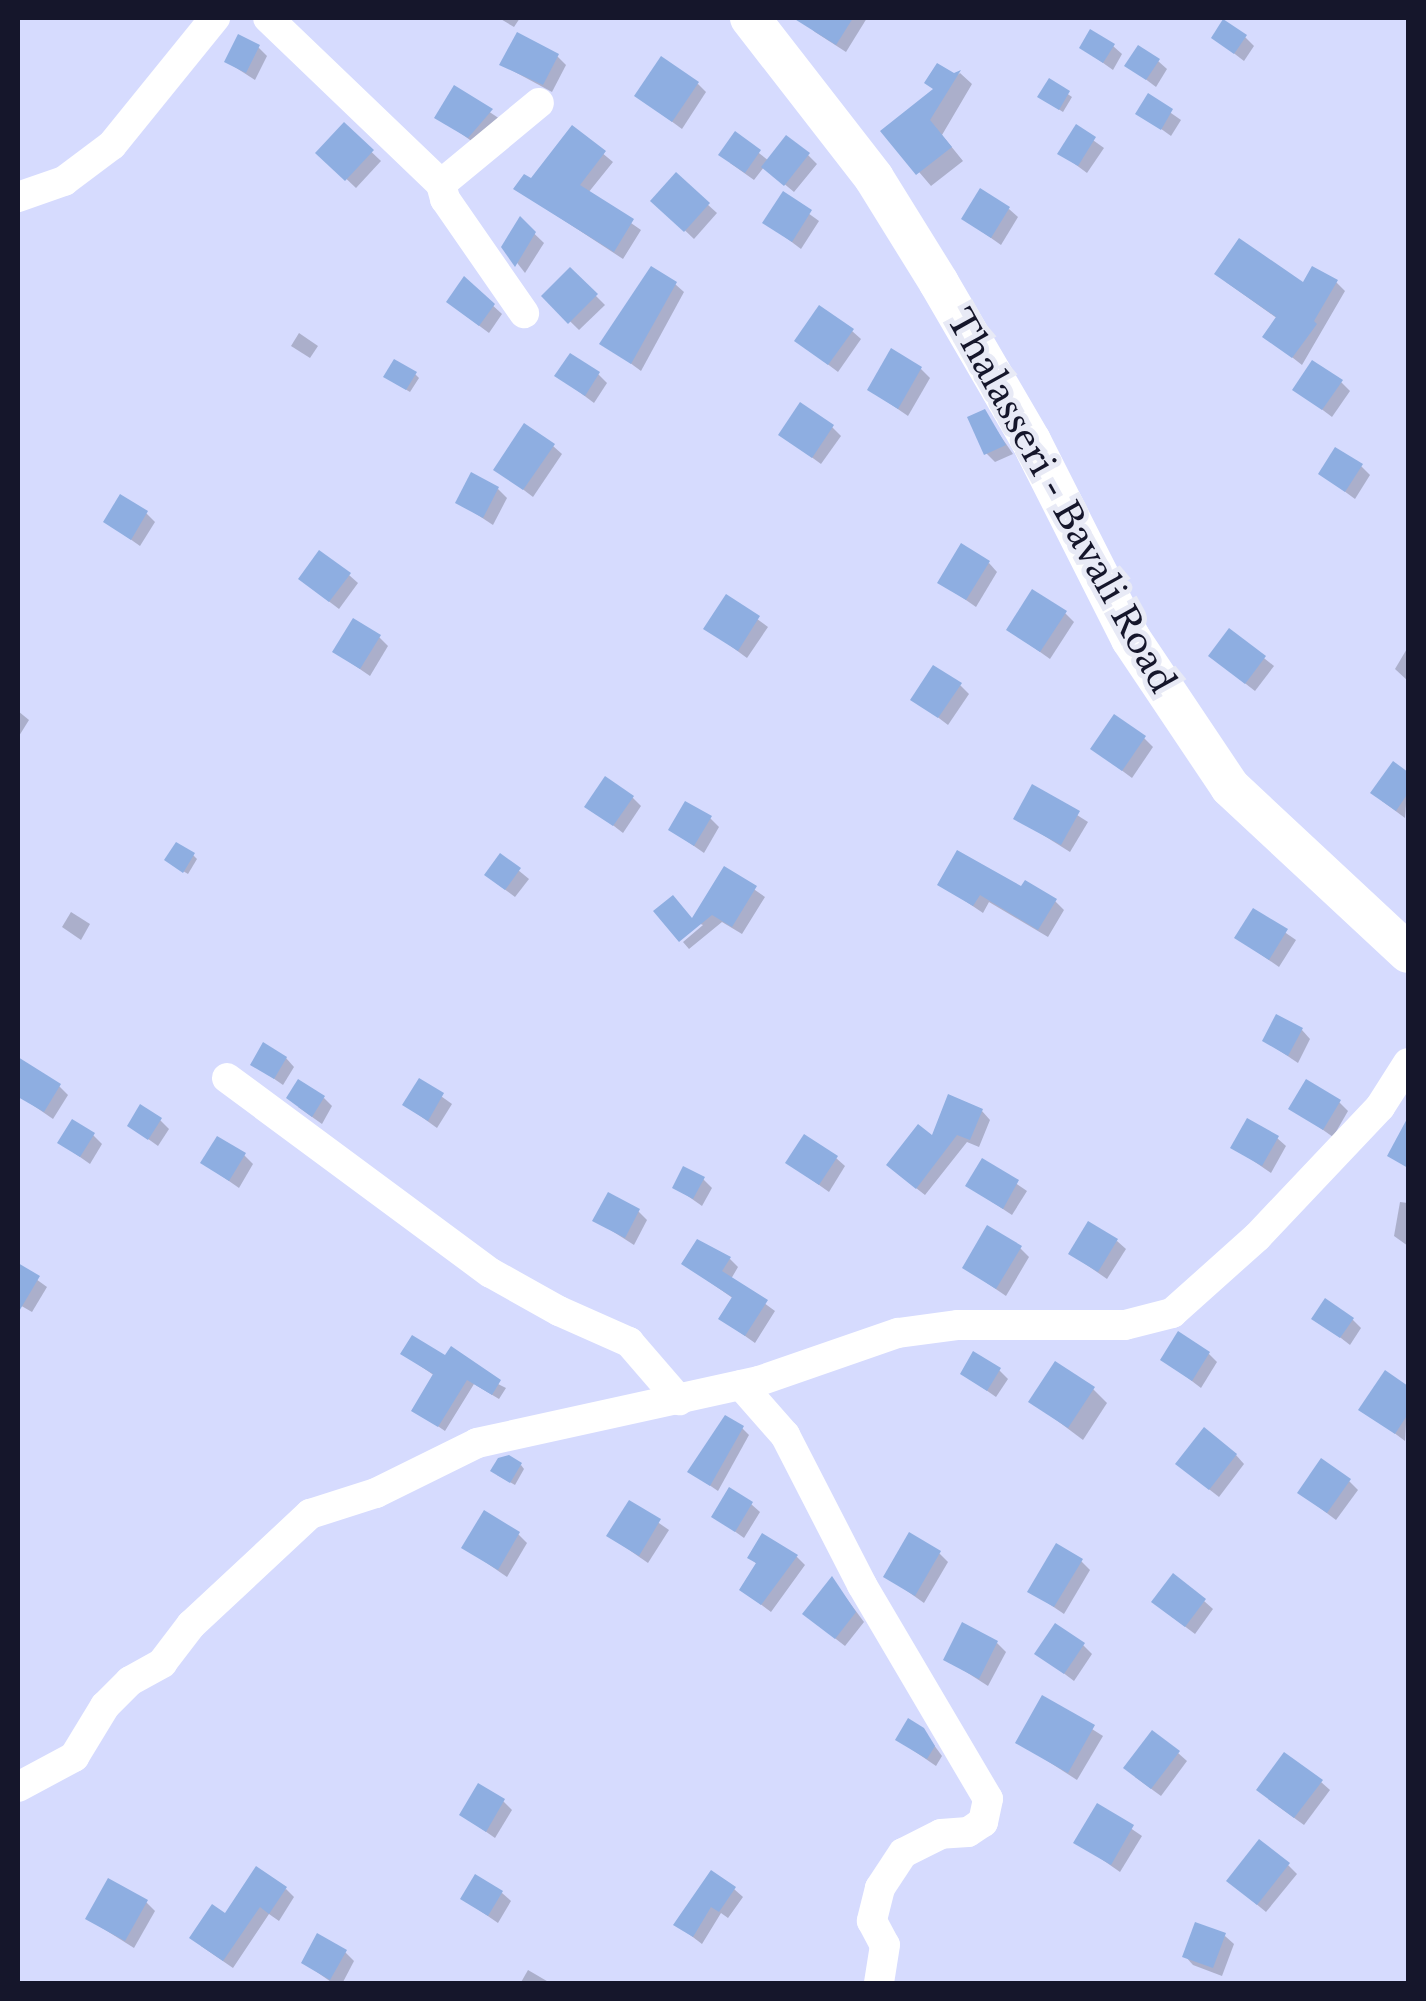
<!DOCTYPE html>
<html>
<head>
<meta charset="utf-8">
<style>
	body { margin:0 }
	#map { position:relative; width:1426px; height:2001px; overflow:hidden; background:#d6dbfe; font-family:"Libre Baskerville",serif }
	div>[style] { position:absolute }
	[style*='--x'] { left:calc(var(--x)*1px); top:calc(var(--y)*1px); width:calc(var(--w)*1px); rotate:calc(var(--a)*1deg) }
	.shadow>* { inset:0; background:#0003 }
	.building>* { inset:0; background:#8eaee1 }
	.minor>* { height:30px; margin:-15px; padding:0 15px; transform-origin:15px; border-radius:15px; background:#fff }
	.major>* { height:40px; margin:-20px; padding:0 20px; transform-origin:20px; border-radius:20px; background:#fff }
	span { translate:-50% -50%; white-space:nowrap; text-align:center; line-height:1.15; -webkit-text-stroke:10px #e8eaf6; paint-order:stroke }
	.street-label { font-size:35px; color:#15162b }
	.frame { position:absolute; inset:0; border:20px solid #15162b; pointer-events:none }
</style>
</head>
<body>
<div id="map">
	<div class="shadow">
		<i style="clip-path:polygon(499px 18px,520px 18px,514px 27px)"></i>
		<i style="clip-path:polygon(810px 18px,867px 18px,846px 52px,815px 32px,806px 24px)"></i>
		<i style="clip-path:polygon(1245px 37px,1254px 46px,1244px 61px,1214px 38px)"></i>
		<i style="clip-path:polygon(1113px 46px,1122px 54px,1113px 70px,1082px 48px)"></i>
		<i style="clip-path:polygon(258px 47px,267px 56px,255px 80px,227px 62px)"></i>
		<i style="clip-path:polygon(557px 56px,566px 65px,552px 92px,502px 65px)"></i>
		<i style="clip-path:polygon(1158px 61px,1167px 69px,1156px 87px,1128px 66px)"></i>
		<i style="clip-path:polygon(960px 73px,972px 84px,942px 135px,963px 161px,931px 186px,884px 131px)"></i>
		<i style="clip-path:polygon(1050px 82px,1072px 97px,1063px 112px,1044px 100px)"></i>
		<i style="clip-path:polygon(698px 84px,706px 92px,682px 129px,637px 96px)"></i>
		<i style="clip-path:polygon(455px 89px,500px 119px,477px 145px,438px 117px)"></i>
		<i style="clip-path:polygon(1148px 97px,1181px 120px,1171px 136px,1139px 113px)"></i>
		<i style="clip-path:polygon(344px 126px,381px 161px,356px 188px,319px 153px)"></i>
		<i style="clip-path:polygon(572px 128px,613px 162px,588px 193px,641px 230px,623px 259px,516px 189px,531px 182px)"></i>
		<i style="clip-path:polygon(1076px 128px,1104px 148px,1087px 173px,1060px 153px)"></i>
		<i style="clip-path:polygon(736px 135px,769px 161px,808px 155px,817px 164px,794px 192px,764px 167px,754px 180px,730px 163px)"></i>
		<i style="clip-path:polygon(676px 176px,717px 213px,694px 239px,654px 201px)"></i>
		<i style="clip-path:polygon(783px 195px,819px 221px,801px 249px,765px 222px)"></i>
		<i style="clip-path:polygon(1009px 209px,1018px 217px,1001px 245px,964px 219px)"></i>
		<i style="clip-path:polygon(520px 220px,544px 243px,525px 273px,504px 246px)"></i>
		<i style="clip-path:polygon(570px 270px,605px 305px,579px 330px,544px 296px)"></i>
		<i style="clip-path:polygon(465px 280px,502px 314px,489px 333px,458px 310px)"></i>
		<i style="clip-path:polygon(1226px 282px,1336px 282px,1345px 291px,1302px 365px,1266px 337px,1278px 319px)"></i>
		<i style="clip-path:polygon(675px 284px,684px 292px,641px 371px,603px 343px)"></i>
		<i style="clip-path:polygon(852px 331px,861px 339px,838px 372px,797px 341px)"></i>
		<i style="clip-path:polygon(299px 333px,318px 346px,310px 358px,291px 346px)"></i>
		<i style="clip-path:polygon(921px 369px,930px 378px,908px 416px,870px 390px)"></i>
		<i style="clip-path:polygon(415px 374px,419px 378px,410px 392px,390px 380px)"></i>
		<i style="clip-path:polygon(598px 374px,607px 383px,594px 403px,558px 376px)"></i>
		<i style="clip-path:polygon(1341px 382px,1350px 391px,1332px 417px,1295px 389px)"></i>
		<i style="clip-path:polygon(984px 412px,1013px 454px,995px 462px,986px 453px)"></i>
		<i style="clip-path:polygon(832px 427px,841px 436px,821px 464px,781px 435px)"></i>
		<i style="clip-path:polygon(553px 446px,562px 454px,533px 497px,496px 469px)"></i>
		<i style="clip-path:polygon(1361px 466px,1370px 475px,1355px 499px,1321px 474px)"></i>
		<i style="clip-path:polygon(498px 489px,507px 498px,493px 525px,458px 502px)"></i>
		<i style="clip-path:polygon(146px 513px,155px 522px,140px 546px,106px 522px)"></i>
		<i style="clip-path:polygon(989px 563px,997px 572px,976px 607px,940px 582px)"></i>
		<i style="clip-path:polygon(349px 575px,358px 583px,339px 609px,310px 587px)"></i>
		<i style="clip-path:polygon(727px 597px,768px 627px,747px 658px,706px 628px)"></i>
		<i style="clip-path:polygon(1065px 613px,1074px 622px,1050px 659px,1009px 630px)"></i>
		<i style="clip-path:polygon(1230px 631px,1274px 666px,1255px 691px,1220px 664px)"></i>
		<i style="clip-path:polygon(379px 637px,388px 646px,370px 676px,335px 652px)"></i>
		<i style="clip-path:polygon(1408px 647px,1408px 681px,1395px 669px)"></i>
		<i style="clip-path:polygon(960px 685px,969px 694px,948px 725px,914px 699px)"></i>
		<i style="clip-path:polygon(18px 711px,29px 720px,19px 736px,18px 735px)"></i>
		<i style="clip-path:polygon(1144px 738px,1153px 747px,1132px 778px,1093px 749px)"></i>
		<i style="clip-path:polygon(1393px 765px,1408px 776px,1405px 818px,1382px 801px)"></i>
		<i style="clip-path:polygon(1033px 787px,1088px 822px,1070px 852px,1016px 818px)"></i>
		<i style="clip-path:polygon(632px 797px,641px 806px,623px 833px,588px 806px)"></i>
		<i style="clip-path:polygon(710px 818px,719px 827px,704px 853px,671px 830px)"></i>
		<i style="clip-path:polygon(193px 855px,197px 859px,188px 874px,171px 864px)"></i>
		<i style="clip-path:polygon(501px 856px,529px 879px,515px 897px,496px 883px)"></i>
		<i style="clip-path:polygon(725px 869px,765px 897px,742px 934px,722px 922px,689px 949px,683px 942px,703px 925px,693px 921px)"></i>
		<i style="clip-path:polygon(940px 884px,1055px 901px,1064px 910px,1048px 937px,989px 902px,983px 913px)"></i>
		<i style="clip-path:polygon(1254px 911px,1296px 940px,1279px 967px,1237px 938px)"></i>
		<i style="clip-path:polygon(71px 912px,90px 924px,81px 940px,62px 927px)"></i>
		<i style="clip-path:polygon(1302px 1030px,1310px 1039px,1298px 1063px,1265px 1041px)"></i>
		<i style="clip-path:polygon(286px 1058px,294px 1067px,283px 1085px,253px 1064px)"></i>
		<i style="clip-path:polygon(420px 1081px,452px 1104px,437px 1128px,405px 1105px)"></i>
		<i style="clip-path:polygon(59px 1086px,68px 1095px,53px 1119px,21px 1097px)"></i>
		<i style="clip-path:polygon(324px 1098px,332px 1106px,322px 1124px,298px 1107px)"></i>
		<i style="clip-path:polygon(1339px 1102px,1348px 1111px,1333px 1137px,1292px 1108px)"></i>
		<i style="clip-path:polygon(982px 1111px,990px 1120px,979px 1147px,967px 1142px,925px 1195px,898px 1174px,933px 1139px)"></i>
		<i style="clip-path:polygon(160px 1120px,169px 1129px,158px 1146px,130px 1126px)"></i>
		<i style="clip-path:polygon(93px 1135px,102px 1144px,90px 1164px,60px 1143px)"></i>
		<i style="clip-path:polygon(1277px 1138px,1286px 1146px,1271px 1173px,1233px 1147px)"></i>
		<i style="clip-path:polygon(244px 1155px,253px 1164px,239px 1188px,203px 1163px)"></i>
		<i style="clip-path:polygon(836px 1158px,845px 1166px,829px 1192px,788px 1163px)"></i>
		<i style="clip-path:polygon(983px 1161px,1027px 1191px,1012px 1215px,968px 1186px)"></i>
		<i style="clip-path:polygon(703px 1179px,712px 1188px,702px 1206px,675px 1187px)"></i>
		<i style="clip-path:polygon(1400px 1202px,1408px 1203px,1408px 1246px,1394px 1236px)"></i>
		<i style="clip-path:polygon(638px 1211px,647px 1220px,634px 1245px,595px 1220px)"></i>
		<i style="clip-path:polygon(1117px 1241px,1126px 1249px,1107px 1279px,1071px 1254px)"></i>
		<i style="clip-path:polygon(1020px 1248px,1029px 1257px,1006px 1296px,965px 1268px)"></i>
		<i style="clip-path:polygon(730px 1259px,738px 1267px,731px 1279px,775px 1311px,755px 1343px,721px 1319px,734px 1299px,684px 1264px)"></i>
		<i style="clip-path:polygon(18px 1266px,47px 1287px,32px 1312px,18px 1304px)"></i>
		<i style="clip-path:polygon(1315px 1318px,1353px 1320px,1361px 1328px,1350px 1345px)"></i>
		<i style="clip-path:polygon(403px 1354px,446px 1358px,506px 1388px,499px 1399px,474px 1384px,445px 1431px,414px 1410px,435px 1376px)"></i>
		<i style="clip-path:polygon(1209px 1354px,1217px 1362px,1201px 1388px,1163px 1359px)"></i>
		<i style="clip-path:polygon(999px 1370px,1008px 1379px,996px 1397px,963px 1374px)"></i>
		<i style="clip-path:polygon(1385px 1374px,1408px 1389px,1405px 1441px,1362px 1409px)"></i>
		<i style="clip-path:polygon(1093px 1389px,1107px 1403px,1083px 1440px,1031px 1401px)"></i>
		<i style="clip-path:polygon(742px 1428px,749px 1435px,718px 1491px,690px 1472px)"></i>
		<i style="clip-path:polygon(1236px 1455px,1244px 1464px,1219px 1497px,1187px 1472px)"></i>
		<i style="clip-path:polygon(521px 1465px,524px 1469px,515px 1485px,497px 1475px)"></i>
		<i style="clip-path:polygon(1349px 1481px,1358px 1490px,1336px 1520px,1300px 1493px)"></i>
		<i style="clip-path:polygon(630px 1503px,669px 1530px,648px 1563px,609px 1536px)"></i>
		<i style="clip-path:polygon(751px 1504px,760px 1512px,744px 1538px,715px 1517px)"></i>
		<i style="clip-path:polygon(518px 1534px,527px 1543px,507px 1577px,465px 1548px)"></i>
		<i style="clip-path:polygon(939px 1553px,948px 1562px,924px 1603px,886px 1576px)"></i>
		<i style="clip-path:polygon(797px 1557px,805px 1565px,771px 1612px,742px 1590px,758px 1565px,750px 1558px)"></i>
		<i style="clip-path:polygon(1081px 1561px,1090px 1570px,1064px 1614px,1030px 1591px)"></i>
		<i style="clip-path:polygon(832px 1579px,864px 1622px,845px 1646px,814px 1622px)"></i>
		<i style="clip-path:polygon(1204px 1601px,1213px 1609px,1195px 1634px,1163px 1610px)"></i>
		<i style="clip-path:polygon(997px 1643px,1006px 1652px,988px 1686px,946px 1659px)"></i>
		<i style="clip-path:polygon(1083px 1645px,1092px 1654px,1074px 1681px,1037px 1653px)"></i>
		<i style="clip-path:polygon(1043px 1698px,1103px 1736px,1077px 1780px,1018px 1742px)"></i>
		<i style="clip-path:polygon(923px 1730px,942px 1756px,936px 1766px,898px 1740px)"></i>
		<i style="clip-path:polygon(1178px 1753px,1187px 1761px,1161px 1796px,1135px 1777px)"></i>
		<i style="clip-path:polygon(1321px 1782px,1330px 1790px,1304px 1825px,1268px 1799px)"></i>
		<i style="clip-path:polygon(503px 1801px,512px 1810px,495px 1838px,462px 1815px)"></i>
		<i style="clip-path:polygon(1098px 1806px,1142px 1836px,1120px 1872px,1077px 1842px)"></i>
		<i style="clip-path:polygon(1288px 1865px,1297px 1874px,1266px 1912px,1238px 1889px)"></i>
		<i style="clip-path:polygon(286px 1889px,294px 1897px,279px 1921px,269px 1914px,233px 1968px,201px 1946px,226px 1916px)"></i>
		<i style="clip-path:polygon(734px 1889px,743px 1897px,728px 1918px,721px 1913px,702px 1944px,677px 1925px)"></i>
		<i style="clip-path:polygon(502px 1893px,511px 1901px,498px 1923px,463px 1899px)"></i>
		<i style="clip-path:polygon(146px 1902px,155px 1911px,134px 1948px,88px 1919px)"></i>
		<i style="clip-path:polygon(1225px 1936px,1234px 1944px,1222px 1976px,1193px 1965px,1185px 1956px)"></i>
		<i style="clip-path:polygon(345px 1952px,354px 1961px,342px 1984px,334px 1984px,304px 1963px)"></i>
		<i style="clip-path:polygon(528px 1970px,552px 1984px,520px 1984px)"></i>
	</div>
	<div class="building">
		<i style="clip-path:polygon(793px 18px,853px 18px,836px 45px)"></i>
		<i style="clip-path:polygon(1223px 19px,1247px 35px,1234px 54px,1211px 38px)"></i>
		<i style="clip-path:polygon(1090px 29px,1115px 44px,1103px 63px,1079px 48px)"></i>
		<i style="clip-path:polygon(517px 32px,559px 54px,543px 85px,499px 65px)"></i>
		<i style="clip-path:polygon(238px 34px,260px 45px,246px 73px,224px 62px)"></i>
		<i style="clip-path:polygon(1138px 45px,1160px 59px,1146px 80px,1124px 66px)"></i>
		<i style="clip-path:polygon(661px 56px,699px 82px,672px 122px,634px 96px)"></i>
		<i style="clip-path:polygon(937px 63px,954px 73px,961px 70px,930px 120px,952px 147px,916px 175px,880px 131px,933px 89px,924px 83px)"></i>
		<i style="clip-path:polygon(1049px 78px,1070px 91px,1059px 110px,1037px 97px)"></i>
		<i style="clip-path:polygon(454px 85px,493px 109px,468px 138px,434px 118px)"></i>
		<i style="clip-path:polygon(1148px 93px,1173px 109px,1161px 130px,1135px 114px)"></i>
		<i style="clip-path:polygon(344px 122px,374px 150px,345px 181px,315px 153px)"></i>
		<i style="clip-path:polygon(1076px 124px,1096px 137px,1078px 166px,1057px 154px)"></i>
		<i style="clip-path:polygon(572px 125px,606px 151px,580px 185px,634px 219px,614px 252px,513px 189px,524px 174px,531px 178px)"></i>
		<i style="clip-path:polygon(735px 131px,761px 150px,745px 173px,718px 155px)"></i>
		<i style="clip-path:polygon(786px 135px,810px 153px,784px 186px,761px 167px)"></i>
		<i style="clip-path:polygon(676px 172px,710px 203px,684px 232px,650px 201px)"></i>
		<i style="clip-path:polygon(980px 188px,1010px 207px,991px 238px,961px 219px)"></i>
		<i style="clip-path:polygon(783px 191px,812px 210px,792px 242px,762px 223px)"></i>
		<i style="clip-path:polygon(520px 216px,536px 232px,515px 267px,501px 247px)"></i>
		<i style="clip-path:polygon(1239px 238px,1303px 282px,1312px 266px,1338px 280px,1314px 321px,1317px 324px,1292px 358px,1262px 337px,1276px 317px,1214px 274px)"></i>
		<i style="clip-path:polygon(651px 266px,677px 282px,631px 364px,599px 344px)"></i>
		<i style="clip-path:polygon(570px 267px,598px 294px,568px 324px,541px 296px)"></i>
		<i style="clip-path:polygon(464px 276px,495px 304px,479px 326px,446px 302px)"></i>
		<i style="clip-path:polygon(819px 305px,854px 329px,828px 365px,794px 341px)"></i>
		<i style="clip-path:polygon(891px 348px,922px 367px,898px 409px,867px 390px)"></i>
		<i style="clip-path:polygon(570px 353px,600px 372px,585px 396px,554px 376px)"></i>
		<i style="clip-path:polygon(394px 359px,417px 372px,406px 390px,383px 377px)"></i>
		<i style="clip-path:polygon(1312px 360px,1343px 380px,1322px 410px,1292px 390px)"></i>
		<i style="clip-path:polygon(800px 402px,834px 425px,812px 458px,778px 435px)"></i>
		<i style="clip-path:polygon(985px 409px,1006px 445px,984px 455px,967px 417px)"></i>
		<i style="clip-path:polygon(524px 423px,555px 444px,523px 490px,493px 470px)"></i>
		<i style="clip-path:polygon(1335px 447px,1363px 464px,1345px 492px,1318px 474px)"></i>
		<i style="clip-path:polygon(471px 472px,499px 487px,483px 518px,455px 503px)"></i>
		<i style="clip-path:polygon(120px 494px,148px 511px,131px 540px,103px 522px)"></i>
		<i style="clip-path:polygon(961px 543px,990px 561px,966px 600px,937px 583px)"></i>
		<i style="clip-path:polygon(319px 550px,351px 573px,329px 602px,298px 579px)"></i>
		<i style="clip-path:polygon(1032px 589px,1067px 611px,1040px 652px,1006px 630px)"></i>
		<i style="clip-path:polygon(726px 594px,760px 616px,738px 651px,703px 629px)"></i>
		<i style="clip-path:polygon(353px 618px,381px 635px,360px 669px,332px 652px)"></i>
		<i style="clip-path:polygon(1229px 628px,1266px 656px,1245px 684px,1208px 656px)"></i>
		<i style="clip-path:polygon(933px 665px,962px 683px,938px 718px,910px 700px)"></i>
		<i style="clip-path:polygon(1114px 714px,1146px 736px,1122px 771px,1090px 749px)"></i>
		<i style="clip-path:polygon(1393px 761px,1408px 772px,1408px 793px,1396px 811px,1370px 793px)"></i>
		<i style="clip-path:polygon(605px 776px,634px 796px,613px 826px,584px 807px)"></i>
		<i style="clip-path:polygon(1032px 784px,1080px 811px,1061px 845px,1013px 819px)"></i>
		<i style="clip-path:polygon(685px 801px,712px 816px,694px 846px,668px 830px)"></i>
		<i style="clip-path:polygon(176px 842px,195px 853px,183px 873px,164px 860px)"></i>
		<i style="clip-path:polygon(957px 850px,1021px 886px,1025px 880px,1057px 899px,1038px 930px,980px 895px,973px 906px,937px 885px)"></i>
		<i style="clip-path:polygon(500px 853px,521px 868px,505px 890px,484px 875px)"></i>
		<i style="clip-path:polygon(724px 866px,757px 886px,732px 927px,712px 915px,679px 942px,653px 911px,673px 895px,692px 918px)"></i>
		<i style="clip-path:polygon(1253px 908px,1288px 929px,1269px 960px,1234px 938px)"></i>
		<i style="clip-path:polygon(1276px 1014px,1303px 1028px,1288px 1056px,1262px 1041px)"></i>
		<i style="clip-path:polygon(263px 1042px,287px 1057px,274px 1079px,250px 1065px)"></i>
		<i style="clip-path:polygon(18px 1057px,61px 1084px,44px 1112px,18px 1097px)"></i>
		<i style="clip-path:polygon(419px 1078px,444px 1093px,428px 1121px,402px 1105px)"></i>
		<i style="clip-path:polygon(298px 1079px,325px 1096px,312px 1117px,286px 1098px)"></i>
		<i style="clip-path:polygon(1306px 1079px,1341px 1100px,1323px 1130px,1288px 1109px)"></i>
		<i style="clip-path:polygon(948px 1094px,983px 1109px,970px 1140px,957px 1135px,916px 1189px,886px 1165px,918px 1124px,932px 1135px)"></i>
		<i style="clip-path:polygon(140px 1104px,162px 1118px,148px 1140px,127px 1126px)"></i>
		<i style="clip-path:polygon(1408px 1117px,1408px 1168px,1387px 1156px)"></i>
		<i style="clip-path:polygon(1247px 1118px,1279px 1136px,1262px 1166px,1230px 1148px)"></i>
		<i style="clip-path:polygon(72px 1119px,95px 1133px,80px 1157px,57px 1143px)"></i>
		<i style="clip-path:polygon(804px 1134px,838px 1156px,819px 1185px,785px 1163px)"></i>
		<i style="clip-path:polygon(217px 1136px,246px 1153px,229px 1181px,200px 1163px)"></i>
		<i style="clip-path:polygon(982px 1158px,1019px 1180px,1003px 1209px,965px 1186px)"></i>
		<i style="clip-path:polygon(683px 1166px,705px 1177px,693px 1199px,672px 1188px)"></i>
		<i style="clip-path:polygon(608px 1192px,640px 1209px,625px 1238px,592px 1221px)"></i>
		<i style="clip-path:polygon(1088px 1221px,1118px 1239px,1098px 1272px,1068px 1254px)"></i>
		<i style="clip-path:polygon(987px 1225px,1022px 1246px,996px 1289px,962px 1268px)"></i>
		<i style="clip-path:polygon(697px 1239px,731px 1257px,722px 1271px,768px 1300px,745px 1336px,718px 1319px,732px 1297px,681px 1264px)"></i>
		<i style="clip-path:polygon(18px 1263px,40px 1276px,18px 1313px)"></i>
		<i style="clip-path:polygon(1325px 1298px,1354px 1318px,1340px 1338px,1311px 1319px)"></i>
		<i style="clip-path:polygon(1178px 1331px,1210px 1352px,1192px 1381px,1160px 1360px)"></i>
		<i style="clip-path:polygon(412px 1335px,445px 1355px,451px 1346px,501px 1380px,492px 1395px,467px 1380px,438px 1427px,411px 1411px,433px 1374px,400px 1354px)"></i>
		<i style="clip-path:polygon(973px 1351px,1001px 1368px,987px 1391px,960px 1374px)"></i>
		<i style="clip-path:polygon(1055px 1361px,1095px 1387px,1068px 1428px,1028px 1402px)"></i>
		<i style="clip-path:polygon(1385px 1370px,1408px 1386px,1408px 1414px,1395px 1434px,1358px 1410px)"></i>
		<i style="clip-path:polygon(725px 1415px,744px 1426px,710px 1486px,687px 1472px)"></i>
		<i style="clip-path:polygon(1204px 1427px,1237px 1454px,1209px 1490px,1175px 1464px)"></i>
		<i style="clip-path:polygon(509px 1455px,522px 1463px,510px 1483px,490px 1471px,498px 1458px)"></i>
		<i style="clip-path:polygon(1321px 1458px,1351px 1479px,1327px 1513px,1297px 1493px)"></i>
		<i style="clip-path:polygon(729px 1487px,753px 1502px,735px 1532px,711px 1517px)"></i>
		<i style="clip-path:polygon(629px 1500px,661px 1519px,639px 1556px,606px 1536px)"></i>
		<i style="clip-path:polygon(484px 1510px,520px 1532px,498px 1570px,461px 1548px)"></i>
		<i style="clip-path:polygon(909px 1532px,941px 1551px,915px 1596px,883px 1577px)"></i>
		<i style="clip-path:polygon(762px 1533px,798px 1555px,761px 1605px,739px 1590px,756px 1563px,747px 1558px)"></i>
		<i style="clip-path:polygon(1056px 1543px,1083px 1559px,1054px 1607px,1027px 1592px)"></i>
		<i style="clip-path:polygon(1173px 1573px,1206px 1599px,1185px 1627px,1151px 1602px)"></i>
		<i style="clip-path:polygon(832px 1576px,856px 1612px,835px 1639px,802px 1614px)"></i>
		<i style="clip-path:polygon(962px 1622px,998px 1641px,979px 1679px,943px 1660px)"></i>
		<i style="clip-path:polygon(1055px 1623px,1085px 1643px,1064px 1674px,1034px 1654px)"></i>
		<i style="clip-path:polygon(1042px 1695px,1095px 1725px,1068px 1773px,1015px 1743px)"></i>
		<i style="clip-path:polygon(908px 1718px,924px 1728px,935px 1746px,927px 1759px,895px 1740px)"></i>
		<i style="clip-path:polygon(1152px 1730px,1180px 1751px,1151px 1789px,1123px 1768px)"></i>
		<i style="clip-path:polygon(1284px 1752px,1323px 1780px,1294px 1818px,1256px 1790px)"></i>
		<i style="clip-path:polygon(478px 1783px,505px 1799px,486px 1832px,459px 1815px)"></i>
		<i style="clip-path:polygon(1097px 1803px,1134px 1825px,1111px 1865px,1073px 1843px)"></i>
		<i style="clip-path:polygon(1259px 1839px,1290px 1863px,1257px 1905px,1226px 1881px)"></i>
		<i style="clip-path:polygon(256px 1866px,287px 1887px,269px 1914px,260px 1907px,223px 1961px,189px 1938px,212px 1904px,225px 1913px)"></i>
		<i style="clip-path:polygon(711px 1870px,736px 1887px,719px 1912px,711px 1907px,693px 1937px,673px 1925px)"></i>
		<i style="clip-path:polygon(475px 1874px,503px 1891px,488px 1916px,460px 1899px)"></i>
		<i style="clip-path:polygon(108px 1878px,148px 1900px,125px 1941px,85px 1919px)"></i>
		<i style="clip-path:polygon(1195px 1922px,1226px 1933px,1213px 1968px,1182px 1957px)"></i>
		<i style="clip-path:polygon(317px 1933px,347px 1950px,330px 1980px,301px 1963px)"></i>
	</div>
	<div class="minor">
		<i style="--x:268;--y:18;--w:240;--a:43.8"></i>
		<i style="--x:441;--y:184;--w:16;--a:75"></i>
		<i style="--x:445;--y:199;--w:139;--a:55.3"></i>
		<i style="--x:441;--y:184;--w:127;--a:-39.6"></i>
		<i style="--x:18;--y:197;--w:49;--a:-19.2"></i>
		<i style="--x:64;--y:181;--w:60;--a:-36.9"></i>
		<i style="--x:112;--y:145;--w:164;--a:-51"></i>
		<i style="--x:227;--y:1078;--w:328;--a:36.5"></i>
		<i style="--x:491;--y:1273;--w:78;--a:29.2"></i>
		<i style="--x:559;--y:1311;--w:77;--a:23.9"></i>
		<i style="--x:629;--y:1342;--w:77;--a:49.2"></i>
		<i style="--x:741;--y:1385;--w:67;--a:48.7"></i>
		<i style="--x:785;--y:1435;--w:169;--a:62.8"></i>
		<i style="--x:862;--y:1585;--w:248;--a:59.5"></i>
		<i style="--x:988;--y:1799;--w:24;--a:102"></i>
		<i style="--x:983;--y:1822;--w:18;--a:146"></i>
		<i style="--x:968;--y:1832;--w:27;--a:176"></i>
		<i style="--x:941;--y:1834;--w:42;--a:153.4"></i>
		<i style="--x:903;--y:1853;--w:42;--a:123.3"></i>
		<i style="--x:880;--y:1888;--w:34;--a:104"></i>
		<i style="--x:872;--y:1921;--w:27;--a:62"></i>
		<i style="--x:885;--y:1945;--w:39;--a:99"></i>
		<i style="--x:18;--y:1787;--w:64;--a:-28.2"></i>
		<i style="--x:74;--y:1757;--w:60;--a:-58.7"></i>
		<i style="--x:105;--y:1706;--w:35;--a:-45"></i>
		<i style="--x:130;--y:1681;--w:37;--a:-29"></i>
		<i style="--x:162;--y:1663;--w:48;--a:-52.7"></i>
		<i style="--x:191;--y:1625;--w:163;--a:-43"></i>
		<i style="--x:310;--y:1514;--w:69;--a:-17.7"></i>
		<i style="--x:376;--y:1493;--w:113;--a:-26.3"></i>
		<i style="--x:477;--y:1443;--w:289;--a:-12.4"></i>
		<i style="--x:759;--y:1381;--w:147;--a:-19.1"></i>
		<i style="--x:898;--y:1333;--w:61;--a:-7.6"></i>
		<i style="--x:958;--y:1325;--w:167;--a:0"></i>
		<i style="--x:1125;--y:1325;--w:49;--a:-14.3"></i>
		<i style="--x:1172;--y:1313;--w:114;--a:-41.8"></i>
		<i style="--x:1257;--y:1237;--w:179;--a:-46.6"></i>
		<i style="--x:1380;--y:1107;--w:52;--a:-57.5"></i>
	</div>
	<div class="major">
		<i style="--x:750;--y:18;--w:202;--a:52.2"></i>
		<i style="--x:874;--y:178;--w:123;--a:58.2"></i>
		<i style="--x:939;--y:283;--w:183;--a:59.8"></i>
		<i style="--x:1031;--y:441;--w:222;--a:63.2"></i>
		<i style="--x:1131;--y:639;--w:178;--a:56.2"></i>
		<i style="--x:1230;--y:787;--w:243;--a:43"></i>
	</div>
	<div class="street-label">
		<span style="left:1061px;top:501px;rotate:61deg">Thalasseri - Bavali Road</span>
	</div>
	<div class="frame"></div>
</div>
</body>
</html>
